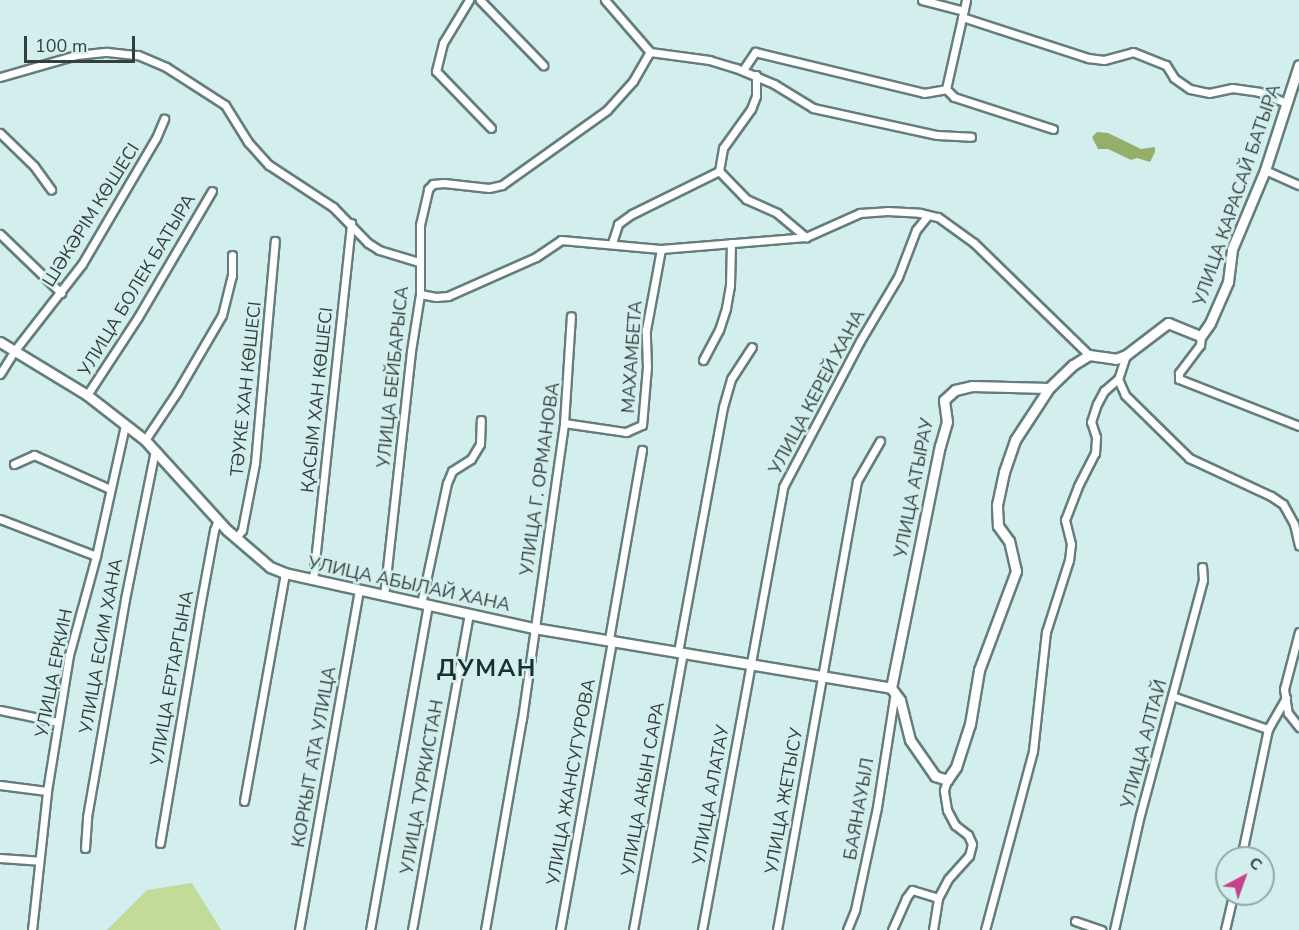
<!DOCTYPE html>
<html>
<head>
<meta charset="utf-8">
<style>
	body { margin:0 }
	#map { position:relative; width:1299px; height:930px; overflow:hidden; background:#d3efed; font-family:"Nunito Sans",sans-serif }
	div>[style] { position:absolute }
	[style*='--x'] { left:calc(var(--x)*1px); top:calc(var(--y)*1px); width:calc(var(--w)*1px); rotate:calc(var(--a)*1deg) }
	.green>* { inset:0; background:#c2db98 }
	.forest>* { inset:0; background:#96ae6b }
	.roads { filter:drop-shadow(2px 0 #657e7c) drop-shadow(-2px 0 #657e7c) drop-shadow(0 2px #657e7c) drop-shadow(0 -2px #657e7c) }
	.street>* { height:7px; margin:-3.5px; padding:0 3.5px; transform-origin:3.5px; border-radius:3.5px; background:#fff }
	.secondary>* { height:9px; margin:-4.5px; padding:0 4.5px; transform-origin:4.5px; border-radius:4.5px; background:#fff }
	span { translate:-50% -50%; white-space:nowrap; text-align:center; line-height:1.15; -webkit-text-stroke:5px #d3efed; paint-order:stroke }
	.street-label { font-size:18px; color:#333e3d }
	.district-label { font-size:24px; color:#19302e; font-weight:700; letter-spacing:1.5px }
	.north { position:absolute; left:1215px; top:846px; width:60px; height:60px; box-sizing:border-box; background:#d3efed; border:2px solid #93a8a7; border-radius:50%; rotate:41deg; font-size:16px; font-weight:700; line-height:24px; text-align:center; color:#333e3d }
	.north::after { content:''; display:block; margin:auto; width:21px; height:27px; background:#c8448a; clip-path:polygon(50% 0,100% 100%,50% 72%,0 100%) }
	.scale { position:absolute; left:24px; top:36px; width:111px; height:27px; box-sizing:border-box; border:3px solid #333e3d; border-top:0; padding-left:8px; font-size:18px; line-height:21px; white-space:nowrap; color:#333e3d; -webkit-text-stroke:4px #d3efed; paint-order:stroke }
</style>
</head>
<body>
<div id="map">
	<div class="green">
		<i style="clip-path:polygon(192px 883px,221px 930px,107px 930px,147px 890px)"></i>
	</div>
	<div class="forest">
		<i style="clip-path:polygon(1097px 132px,1108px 133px,1141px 149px,1155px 147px,1155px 152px,1150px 162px,1137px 158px,1131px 160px,1108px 149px,1098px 149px,1092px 137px)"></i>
	</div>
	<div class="roads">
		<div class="street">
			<i style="--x:469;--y:0;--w:50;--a:121.2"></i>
			<i style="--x:443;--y:43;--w:29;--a:104"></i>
			<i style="--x:436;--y:71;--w:79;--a:46"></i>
			<i style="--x:480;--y:0;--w:91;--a:45.9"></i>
			<i style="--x:605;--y:0;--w:69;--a:49.1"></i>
			<i style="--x:650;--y:52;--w:60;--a:7.7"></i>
			<i style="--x:709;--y:60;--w:28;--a:17"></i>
			<i style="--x:736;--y:68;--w:41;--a:22.8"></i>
			<i style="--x:774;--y:84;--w:46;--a:31.6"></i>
			<i style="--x:813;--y:108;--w:127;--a:12.3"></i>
			<i style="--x:937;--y:135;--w:34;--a:3"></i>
			<i style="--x:922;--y:0;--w:43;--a:14.7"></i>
			<i style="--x:962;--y:17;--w:133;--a:18"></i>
			<i style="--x:1088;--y:58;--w:16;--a:7"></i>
			<i style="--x:1104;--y:60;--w:30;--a:-15"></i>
			<i style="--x:1133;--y:52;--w:35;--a:22"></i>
			<i style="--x:1166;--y:65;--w:15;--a:58"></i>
			<i style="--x:1174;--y:78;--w:19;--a:35"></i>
			<i style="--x:1190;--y:89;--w:19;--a:12"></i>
			<i style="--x:1209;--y:93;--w:24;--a:-12"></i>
			<i style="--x:1232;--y:88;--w:27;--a:8"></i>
			<i style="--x:1259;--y:92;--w:29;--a:22"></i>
			<i style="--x:743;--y:70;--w:22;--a:-56"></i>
			<i style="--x:755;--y:52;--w:174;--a:13.6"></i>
			<i style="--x:924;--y:93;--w:22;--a:-10"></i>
			<i style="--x:946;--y:89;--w:91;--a:-77.3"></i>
			<i style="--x:0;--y:77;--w:79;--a:-16.1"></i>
			<i style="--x:76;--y:55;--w:31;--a:-6"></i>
			<i style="--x:107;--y:52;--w:31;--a:6"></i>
			<i style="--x:138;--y:55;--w:30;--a:23"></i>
			<i style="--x:166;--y:67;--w:70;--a:32.8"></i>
			<i style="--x:225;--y:105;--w:44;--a:58.1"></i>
			<i style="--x:248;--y:142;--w:31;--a:48"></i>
			<i style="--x:269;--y:165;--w:77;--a:33.3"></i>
			<i style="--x:333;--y:207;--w:50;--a:45.8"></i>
			<i style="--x:368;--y:243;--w:13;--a:32"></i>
			<i style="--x:379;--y:250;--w:42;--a:16.7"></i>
			<i style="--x:946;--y:89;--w:11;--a:45"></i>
			<i style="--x:954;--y:97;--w:104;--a:17.9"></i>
			<i style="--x:0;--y:133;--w:47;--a:44.1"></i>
			<i style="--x:34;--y:166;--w:29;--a:54"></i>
			<i style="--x:1265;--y:170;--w:37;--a:24"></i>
			<i style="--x:719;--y:171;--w:23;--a:-80"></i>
			<i style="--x:723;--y:148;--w:48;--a:-54.3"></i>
			<i style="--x:751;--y:109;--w:14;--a:-69"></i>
			<i style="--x:756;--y:96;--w:21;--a:-90"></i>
			<i style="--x:0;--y:234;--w:85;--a:44"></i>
			<i style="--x:612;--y:243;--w:20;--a:-72"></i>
			<i style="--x:618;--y:224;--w:17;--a:-36"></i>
			<i style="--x:632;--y:214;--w:97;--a:-26.3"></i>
			<i style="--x:719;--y:171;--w:39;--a:46"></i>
			<i style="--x:746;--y:199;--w:34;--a:24"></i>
			<i style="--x:777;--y:213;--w:38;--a:40"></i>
			<i style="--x:420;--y:294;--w:16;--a:11"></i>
			<i style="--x:436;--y:297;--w:12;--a:-5"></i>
			<i style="--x:448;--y:296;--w:96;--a:-23.9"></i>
			<i style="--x:536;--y:257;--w:30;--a:-34"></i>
			<i style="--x:561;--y:240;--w:100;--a:5.1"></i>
			<i style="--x:661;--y:249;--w:145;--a:-4.7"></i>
			<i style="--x:806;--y:237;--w:59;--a:-24"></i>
			<i style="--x:860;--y:213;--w:27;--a:-4"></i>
			<i style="--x:887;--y:211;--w:33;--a:3"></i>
			<i style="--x:920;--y:213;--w:18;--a:13"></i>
			<i style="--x:938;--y:217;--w:44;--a:35.8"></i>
			<i style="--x:974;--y:243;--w:161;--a:44.2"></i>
			<i style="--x:1201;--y:336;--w:9;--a:96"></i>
			<i style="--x:1200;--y:345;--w:35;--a:127"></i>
			<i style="--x:1179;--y:373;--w:6;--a:90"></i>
			<i style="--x:1179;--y:379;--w:129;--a:21.4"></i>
			<i style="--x:1126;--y:355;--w:25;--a:108"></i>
			<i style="--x:1118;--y:379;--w:17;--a:66"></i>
			<i style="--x:1125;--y:395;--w:90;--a:44.5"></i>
			<i style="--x:1189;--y:458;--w:90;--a:24.9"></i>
			<i style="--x:1271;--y:496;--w:14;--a:34"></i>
			<i style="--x:1283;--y:504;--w:23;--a:61"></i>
			<i style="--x:1294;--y:524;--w:22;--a:77"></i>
			<i style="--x:703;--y:360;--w:34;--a:-62"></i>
			<i style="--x:719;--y:330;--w:23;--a:-72"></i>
			<i style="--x:726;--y:308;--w:22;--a:-80"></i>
			<i style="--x:730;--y:286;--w:43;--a:-88.7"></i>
			<i style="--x:0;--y:374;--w:28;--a:-58"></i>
			<i style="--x:15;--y:350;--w:109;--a:-52.1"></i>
			<i style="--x:82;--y:264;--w:146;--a:-59.6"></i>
			<i style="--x:156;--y:138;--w:21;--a:-67"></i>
			<i style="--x:87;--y:395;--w:93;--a:-56.8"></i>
			<i style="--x:138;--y:317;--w:146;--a:-59.6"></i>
			<i style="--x:564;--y:423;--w:63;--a:8.3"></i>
			<i style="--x:626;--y:432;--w:17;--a:-24"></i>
			<i style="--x:642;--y:425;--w:58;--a:-85.1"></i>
			<i style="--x:647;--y:367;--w:37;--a:-92"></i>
			<i style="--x:646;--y:330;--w:82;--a:-79.5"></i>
			<i style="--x:145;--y:440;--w:58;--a:-56.3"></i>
			<i style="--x:177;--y:392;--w:89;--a:-59.7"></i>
			<i style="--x:222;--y:315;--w:41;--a:-76"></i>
			<i style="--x:232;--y:275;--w:20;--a:-90"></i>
			<i style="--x:14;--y:464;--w:22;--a:-24"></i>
			<i style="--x:34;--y:455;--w:83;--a:24.1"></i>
			<i style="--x:0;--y:519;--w:103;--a:21.1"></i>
			<i style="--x:236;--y:538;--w:10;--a:-53"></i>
			<i style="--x:242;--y:530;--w:68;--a:-79"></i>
			<i style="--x:255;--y:463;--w:223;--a:-84.9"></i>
			<i style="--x:313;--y:580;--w:359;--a:-83.9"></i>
			<i style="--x:384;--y:596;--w:246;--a:-83.7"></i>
			<i style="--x:411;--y:351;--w:58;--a:-81"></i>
			<i style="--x:420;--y:294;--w:69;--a:-90"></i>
			<i style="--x:420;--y:225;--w:37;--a:-77"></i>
			<i style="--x:428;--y:189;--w:7;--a:-45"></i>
			<i style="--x:433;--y:184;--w:11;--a:-5"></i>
			<i style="--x:444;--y:183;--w:45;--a:6.3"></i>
			<i style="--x:489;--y:188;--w:13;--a:-13"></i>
			<i style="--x:502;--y:185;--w:129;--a:-35.5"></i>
			<i style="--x:607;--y:110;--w:39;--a:-48"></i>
			<i style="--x:633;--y:81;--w:34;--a:-60"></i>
			<i style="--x:421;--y:604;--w:124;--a:-77.9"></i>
			<i style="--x:447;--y:483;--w:13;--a:-67"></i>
			<i style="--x:452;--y:471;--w:22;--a:-32"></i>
			<i style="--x:471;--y:459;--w:17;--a:-59"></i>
			<i style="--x:480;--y:444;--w:24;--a:-88"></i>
			<i style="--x:1299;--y:632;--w:59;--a:104.7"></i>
			<i style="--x:1284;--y:689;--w:24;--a:81"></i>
			<i style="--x:1288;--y:713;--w:18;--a:52"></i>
			<i style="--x:609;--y:639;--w:192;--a:-80.1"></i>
			<i style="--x:678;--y:652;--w:249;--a:-79.6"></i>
			<i style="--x:723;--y:407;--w:29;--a:-74"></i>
			<i style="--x:731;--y:379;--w:38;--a:-57"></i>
			<i style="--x:1172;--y:696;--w:102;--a:19"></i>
			<i style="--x:0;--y:710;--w:59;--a:11.7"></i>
			<i style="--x:0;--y:785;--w:47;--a:7.3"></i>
			<i style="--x:244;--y:801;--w:232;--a:-79.8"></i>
			<i style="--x:160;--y:843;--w:234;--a:-80.4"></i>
			<i style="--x:199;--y:612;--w:83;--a:-79.6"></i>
			<i style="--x:214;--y:530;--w:11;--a:-68"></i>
			<i style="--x:85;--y:848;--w:31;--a:-86"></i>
			<i style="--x:87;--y:817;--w:221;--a:-80.1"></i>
			<i style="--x:125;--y:599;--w:152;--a:-78.6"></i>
			<i style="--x:0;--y:858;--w:39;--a:4"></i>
			<i style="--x:1241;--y:858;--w:132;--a:-78.2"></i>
			<i style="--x:1268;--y:729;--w:36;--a:-60"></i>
			<i style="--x:1075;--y:921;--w:28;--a:19"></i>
			<i style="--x:32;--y:930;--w:140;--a:-83.8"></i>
			<i style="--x:47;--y:791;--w:138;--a:-80.8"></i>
			<i style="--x:69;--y:655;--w:103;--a:-74.7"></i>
			<i style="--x:96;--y:556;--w:134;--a:-77.5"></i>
			<i style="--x:299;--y:930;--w:345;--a:-80"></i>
			<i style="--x:370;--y:930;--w:330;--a:-79.9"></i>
			<i style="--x:412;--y:930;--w:321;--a:-79.8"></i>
			<i style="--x:485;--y:930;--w:214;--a:-80.1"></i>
			<i style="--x:522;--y:719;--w:299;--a:-81.9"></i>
			<i style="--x:564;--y:423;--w:107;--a:-86.3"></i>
			<i style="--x:560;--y:930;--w:295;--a:-79.8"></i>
			<i style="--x:633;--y:930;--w:281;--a:-79.8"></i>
			<i style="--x:702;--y:930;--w:450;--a:-79.6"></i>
			<i style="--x:783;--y:487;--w:165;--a:-62.2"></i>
			<i style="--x:860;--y:341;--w:74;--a:-59.3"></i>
			<i style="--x:898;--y:277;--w:50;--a:-69"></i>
			<i style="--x:916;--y:230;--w:19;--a:-51"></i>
			<i style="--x:777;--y:930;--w:456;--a:-79.9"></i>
			<i style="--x:857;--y:481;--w:46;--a:-60.1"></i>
			<i style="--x:847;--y:930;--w:22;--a:-68"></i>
			<i style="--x:855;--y:910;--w:105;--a:-77.9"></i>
			<i style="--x:877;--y:807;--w:116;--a:-81.1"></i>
			<i style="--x:892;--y:930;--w:35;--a:-66"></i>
			<i style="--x:906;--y:898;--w:10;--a:-53"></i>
			<i style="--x:912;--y:890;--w:27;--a:17"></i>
			<i style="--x:933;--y:930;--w:32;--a:-81"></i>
			<i style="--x:938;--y:898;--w:21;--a:-62"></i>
			<i style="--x:948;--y:879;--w:31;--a:-48"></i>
			<i style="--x:969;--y:856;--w:12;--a:-76"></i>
			<i style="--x:972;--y:844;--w:10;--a:-114"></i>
			<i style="--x:968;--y:835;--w:16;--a:-142"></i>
			<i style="--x:955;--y:825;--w:17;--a:-118"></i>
			<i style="--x:947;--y:810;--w:20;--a:-99"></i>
			<i style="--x:944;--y:790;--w:10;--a:-73"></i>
			<i style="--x:985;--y:930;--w:185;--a:-75"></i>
			<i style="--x:1033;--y:751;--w:120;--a:-83.8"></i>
			<i style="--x:1046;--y:632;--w:76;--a:-72.3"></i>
			<i style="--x:1069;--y:560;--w:16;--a:-83"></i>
			<i style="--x:1071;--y:544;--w:25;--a:-104"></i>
			<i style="--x:1065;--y:520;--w:36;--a:-69"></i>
			<i style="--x:1078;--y:486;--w:37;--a:-63"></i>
			<i style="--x:1095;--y:453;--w:16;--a:-86"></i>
			<i style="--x:1096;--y:437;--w:16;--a:-108"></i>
			<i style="--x:1091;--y:422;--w:19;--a:-72"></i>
			<i style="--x:1097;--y:404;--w:15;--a:-62"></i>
			<i style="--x:1104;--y:391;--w:18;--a:-41"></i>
			<i style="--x:1114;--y:930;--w:118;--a:-77.3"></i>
			<i style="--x:1140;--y:815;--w:243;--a:-75"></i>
			<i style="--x:1203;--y:580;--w:13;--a:-94"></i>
			<i style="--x:1225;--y:930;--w:37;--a:-77"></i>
		</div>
		<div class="secondary">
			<i style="--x:0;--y:342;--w:102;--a:31.3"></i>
			<i style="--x:87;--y:395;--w:73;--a:37.8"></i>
			<i style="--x:145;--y:440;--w:122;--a:47.7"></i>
			<i style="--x:227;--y:530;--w:57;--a:40.7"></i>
			<i style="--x:270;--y:567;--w:16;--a:22"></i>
			<i style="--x:285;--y:573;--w:255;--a:12.5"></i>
			<i style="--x:534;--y:628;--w:362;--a:9.5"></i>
			<i style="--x:891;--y:688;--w:15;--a:53"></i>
			<i style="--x:900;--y:700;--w:41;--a:76"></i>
			<i style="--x:910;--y:740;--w:44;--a:55.2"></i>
			<i style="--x:935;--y:776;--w:13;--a:18"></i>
			<i style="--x:947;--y:780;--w:16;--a:-55"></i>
			<i style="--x:956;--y:767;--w:45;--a:-72"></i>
			<i style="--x:970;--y:724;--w:55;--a:-80.5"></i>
			<i style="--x:979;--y:670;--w:106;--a:-69.5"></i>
			<i style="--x:1016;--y:571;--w:31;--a:-103"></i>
			<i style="--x:1009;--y:541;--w:19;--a:-126"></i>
			<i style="--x:998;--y:526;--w:21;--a:-93"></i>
			<i style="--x:997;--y:505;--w:34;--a:-78"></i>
			<i style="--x:1004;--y:472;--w:34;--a:-71"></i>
			<i style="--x:1015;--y:440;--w:62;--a:-56.8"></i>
			<i style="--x:1049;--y:388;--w:33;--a:-44"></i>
			<i style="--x:1073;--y:365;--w:19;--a:-32"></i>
			<i style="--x:1089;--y:355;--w:27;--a:8"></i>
			<i style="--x:1116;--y:359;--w:11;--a:-22"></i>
			<i style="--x:1126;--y:355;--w:53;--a:-37.3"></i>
			<i style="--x:1168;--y:323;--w:35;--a:22"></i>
			<i style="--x:1201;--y:336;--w:16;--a:-55"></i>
			<i style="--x:1210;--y:323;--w:45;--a:-66.3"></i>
			<i style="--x:1228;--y:282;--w:33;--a:-83"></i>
			<i style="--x:1232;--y:249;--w:86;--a:-67.3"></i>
			<i style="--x:1265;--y:170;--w:110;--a:-72.1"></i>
			<i style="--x:891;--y:688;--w:247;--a:-78.6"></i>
			<i style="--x:940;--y:446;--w:25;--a:-74"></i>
			<i style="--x:947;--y:422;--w:22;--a:-98"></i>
			<i style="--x:944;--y:400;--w:15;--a:-42"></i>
			<i style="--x:955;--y:390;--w:17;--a:-13"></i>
			<i style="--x:972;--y:386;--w:77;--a:1.5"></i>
		</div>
	</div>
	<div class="street-label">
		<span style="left:1237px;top:195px;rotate:-71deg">УЛИЦА КАРАСАЙ БАТЫРА</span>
		<span style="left:91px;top:215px;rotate:-58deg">ШӘКӘРІМ КӨШЕСІ</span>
		<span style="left:137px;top:285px;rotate:-59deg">УЛИЦА БОЛЕК БАТЫРА</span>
		<span style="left:632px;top:357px;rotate:-86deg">МАХАМБЕТА</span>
		<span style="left:393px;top:377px;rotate:-84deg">УЛИЦА БЕЙБАРЫСА</span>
		<span style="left:246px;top:389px;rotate:-84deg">ТӘУКЕ ХАН КӨШЕСІ</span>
		<span style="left:817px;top:392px;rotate:-62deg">УЛИЦА КЕРЕЙ ХАНА</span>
		<span style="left:317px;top:400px;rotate:-84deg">ҚАСЫМ ХАН КӨШЕСІ</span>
		<span style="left:540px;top:479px;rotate:-82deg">УЛИЦА Г. ОРМАНОВА</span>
		<span style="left:914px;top:488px;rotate:-79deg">УЛИЦА АТЫРАУ</span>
		<span style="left:409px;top:584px;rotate:12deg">УЛИЦА АБЫЛАЙ ХАНА</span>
		<span style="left:101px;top:646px;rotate:-80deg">УЛИЦА ЕСИМ ХАНА</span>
		<span style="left:54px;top:673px;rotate:-79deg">УЛИЦА ЕРКИН</span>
		<span style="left:172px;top:678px;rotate:-80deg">УЛИЦА ЕРТАРГЫНА</span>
		<span style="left:1144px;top:744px;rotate:-75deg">УЛИЦА АЛТАЙ</span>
		<span style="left:314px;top:757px;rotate:-80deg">КОРКЫТ АТА УЛИЦА</span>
		<span style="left:571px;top:782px;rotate:-80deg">УЛИЦА ЖАНСУГУРОВА</span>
		<span style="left:422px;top:787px;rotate:-80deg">УЛИЦА ТУРКИСТАН</span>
		<span style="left:643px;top:789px;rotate:-80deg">УЛИЦА АКЫН САРА</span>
		<span style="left:711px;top:795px;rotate:-80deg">УЛИЦА АЛАТАУ</span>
		<span style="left:784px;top:801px;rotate:-80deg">УЛИЦА ЖЕТЫСУ</span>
		<span style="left:859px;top:809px;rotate:-80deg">БАЯНАУЫЛ</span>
	</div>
	<div class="district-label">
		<span style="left:487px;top:669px">ДУМАН</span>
	</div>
	<div class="north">С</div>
	<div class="scale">100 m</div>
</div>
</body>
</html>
